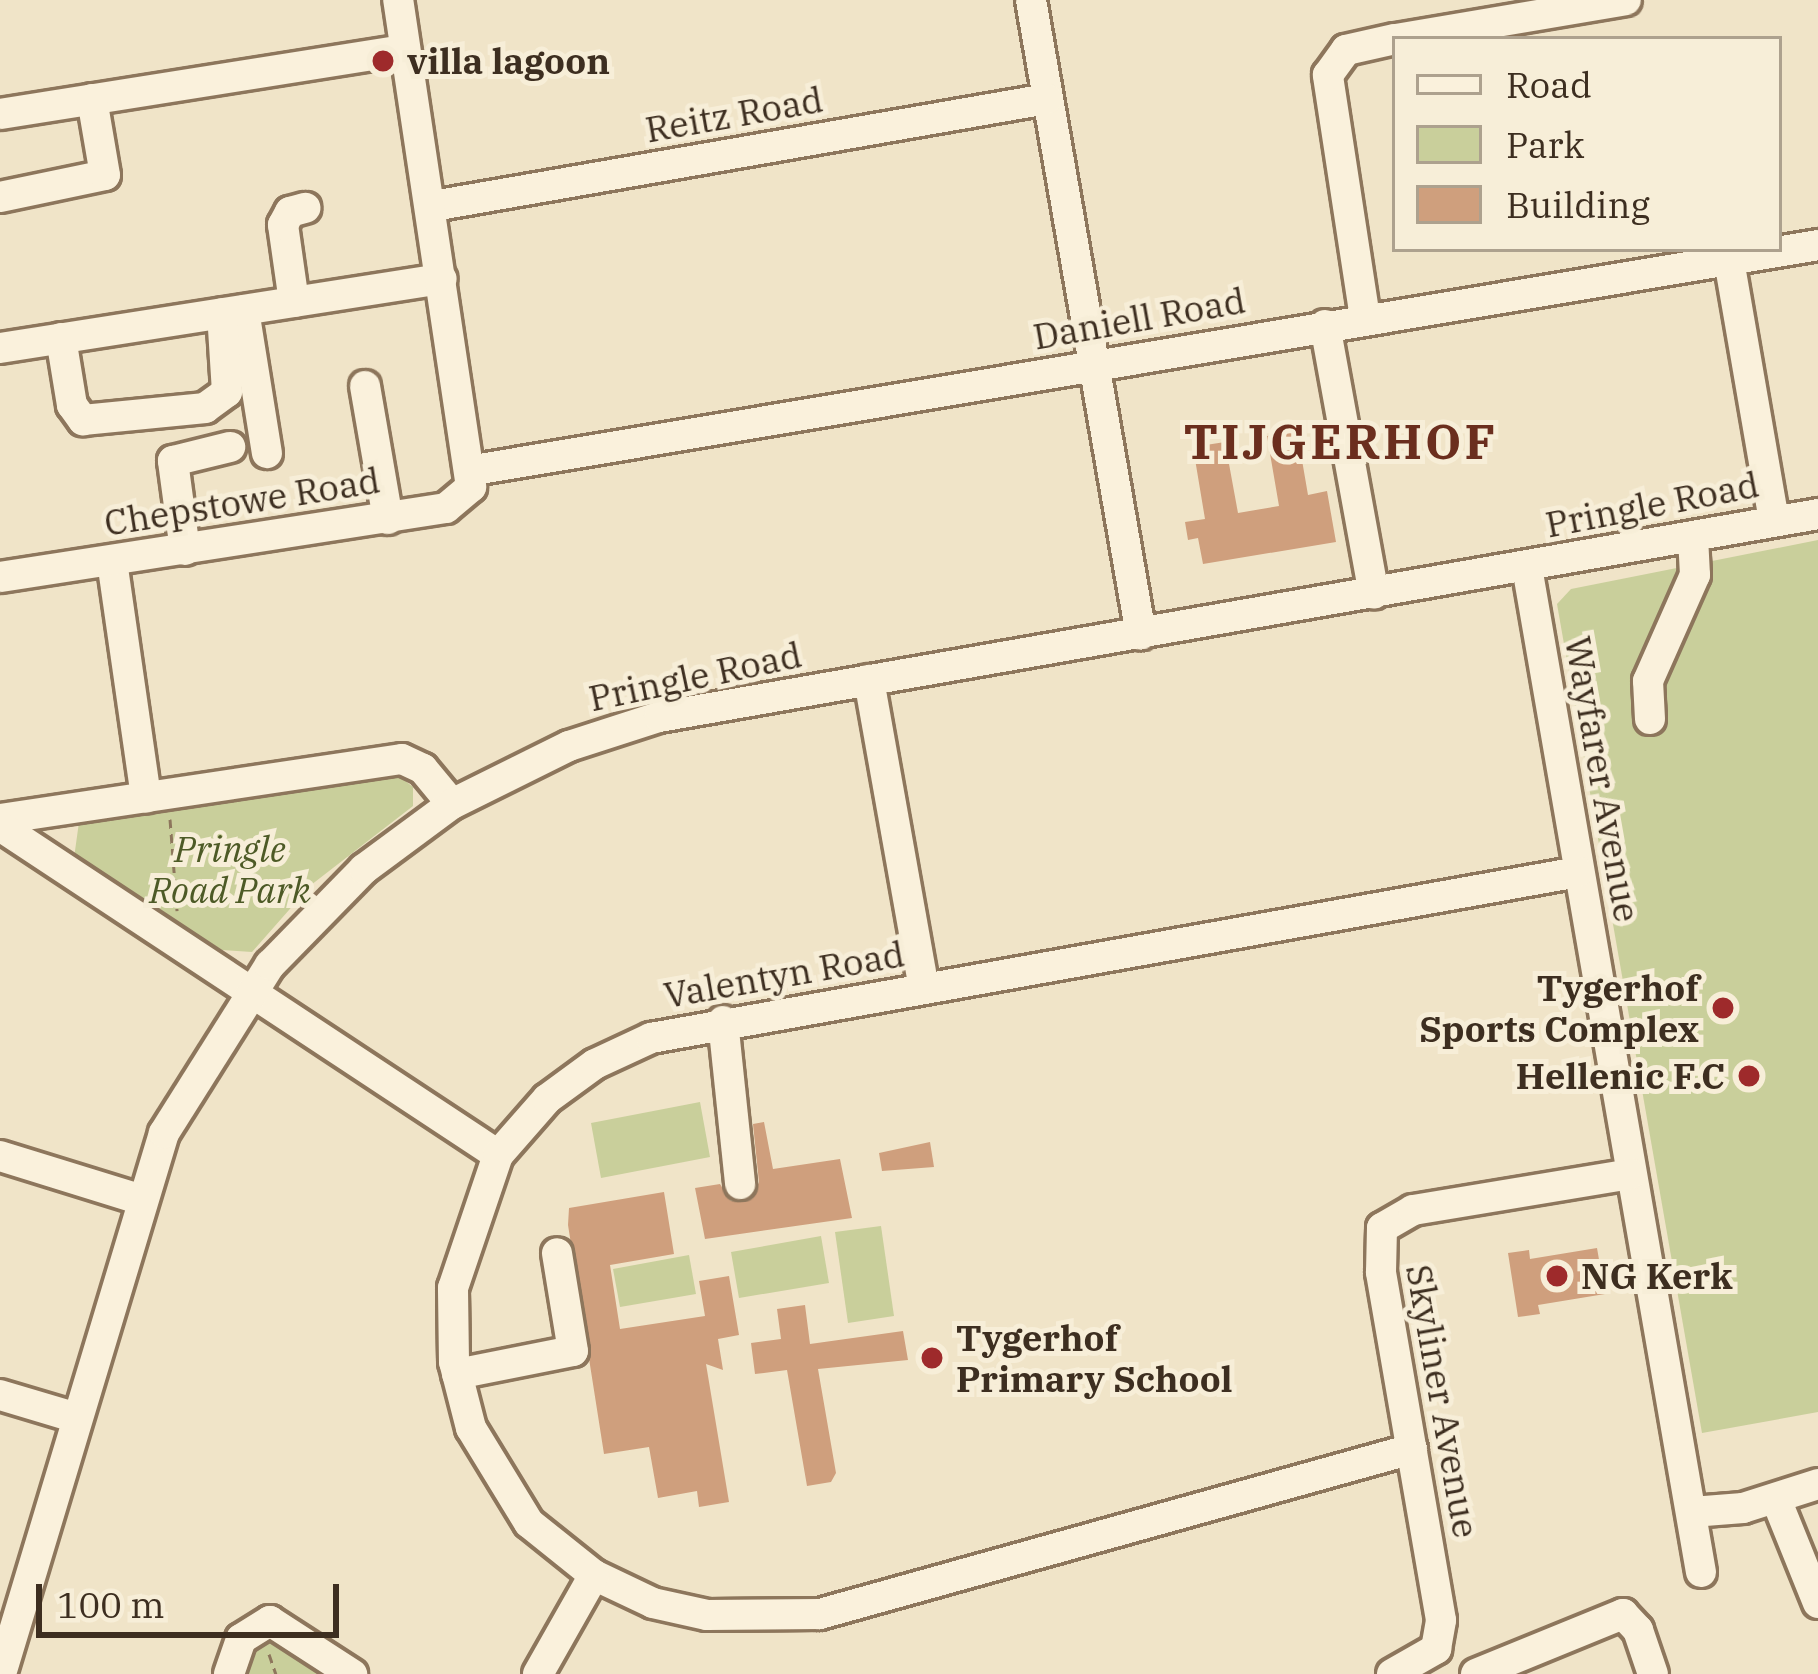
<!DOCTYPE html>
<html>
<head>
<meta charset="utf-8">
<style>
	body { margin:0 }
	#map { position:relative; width:1818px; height:1674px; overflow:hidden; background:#f0e4c8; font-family:"IBM Plex Serif",serif }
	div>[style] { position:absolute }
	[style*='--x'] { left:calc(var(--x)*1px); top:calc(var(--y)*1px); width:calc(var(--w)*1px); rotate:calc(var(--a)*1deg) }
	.green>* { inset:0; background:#c9cf9b }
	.building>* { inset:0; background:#cf9f7d }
	.path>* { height:3px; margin-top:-1.5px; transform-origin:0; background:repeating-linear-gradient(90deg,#8d765c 0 9px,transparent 0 15px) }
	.roads { filter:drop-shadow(3px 0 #8d765c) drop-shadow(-3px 0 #8d765c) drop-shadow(0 3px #8d765c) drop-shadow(0 -3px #8d765c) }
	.minor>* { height:30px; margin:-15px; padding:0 15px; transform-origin:15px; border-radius:15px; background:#faf1dc }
	.dots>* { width:33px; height:33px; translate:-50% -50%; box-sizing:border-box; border:6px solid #f7eed8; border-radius:50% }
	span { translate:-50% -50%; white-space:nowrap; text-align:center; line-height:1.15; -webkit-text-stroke:10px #f7eed8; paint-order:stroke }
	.poi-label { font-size:36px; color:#3d2e20; font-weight:700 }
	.left { translate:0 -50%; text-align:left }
	.right { translate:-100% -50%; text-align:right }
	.street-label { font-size:36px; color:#3d2e20 }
	.park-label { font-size:36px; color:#4d5a26; font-style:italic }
	.district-label { font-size:48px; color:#6b2e1e; font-weight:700; letter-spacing:3px }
	.legend { position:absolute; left:1392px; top:36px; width:390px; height:216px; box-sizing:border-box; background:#f7eed8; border:3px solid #ada18e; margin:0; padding:15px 21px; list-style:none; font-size:36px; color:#3d2e20 }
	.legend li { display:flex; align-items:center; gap:24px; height:60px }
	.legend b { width:60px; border:3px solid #ada18e }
	.scale { position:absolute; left:36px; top:1584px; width:303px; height:54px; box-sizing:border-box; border:6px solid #3d2e20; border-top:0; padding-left:15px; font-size:36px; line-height:42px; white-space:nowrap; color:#3d2e20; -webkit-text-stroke:9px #f7eed8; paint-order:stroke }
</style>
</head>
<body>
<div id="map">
	<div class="green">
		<i style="clip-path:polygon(1818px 540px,1818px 1412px,1702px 1433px,1557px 604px,1571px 589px)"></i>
		<i style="clip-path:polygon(398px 775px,413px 787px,413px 806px,311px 885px,252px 952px,222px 950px,74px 858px,79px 822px)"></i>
		<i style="clip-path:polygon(700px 1102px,710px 1157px,601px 1178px,591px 1123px)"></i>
		<i style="clip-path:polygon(881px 1226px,894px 1316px,848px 1323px,835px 1232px)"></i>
		<i style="clip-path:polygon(821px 1236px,829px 1283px,739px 1298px,731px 1252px)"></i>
		<i style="clip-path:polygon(689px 1255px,696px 1294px,620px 1307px,613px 1269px)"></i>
		<i style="clip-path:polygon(258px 1631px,338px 1674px,237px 1674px)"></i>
	</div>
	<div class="building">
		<i style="clip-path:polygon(1297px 431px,1308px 495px,1327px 491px,1336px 542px,1203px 564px,1198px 538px,1188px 540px,1185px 522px,1205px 519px,1193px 447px,1225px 442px,1238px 513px,1279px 506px,1267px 436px)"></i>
		<i style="clip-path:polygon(764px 1122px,773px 1169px,840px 1159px,852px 1218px,705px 1239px,695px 1188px,720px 1184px,731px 1201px,752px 1199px,759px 1182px,753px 1124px)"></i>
		<i style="clip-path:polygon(930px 1142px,934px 1167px,882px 1171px,879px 1153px)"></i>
		<i style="clip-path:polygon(664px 1192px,674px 1254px,610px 1265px,620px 1329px,705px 1316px,699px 1281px,729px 1276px,739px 1335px,718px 1339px,723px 1370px,706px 1364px,729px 1502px,699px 1507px,697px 1491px,658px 1498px,649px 1447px,604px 1454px,568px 1225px,569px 1208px)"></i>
		<i style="clip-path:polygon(1597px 1248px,1605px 1294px,1538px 1305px,1540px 1314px,1518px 1317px,1508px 1253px,1529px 1250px,1530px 1259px)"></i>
		<i style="clip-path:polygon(805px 1305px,810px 1344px,903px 1331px,908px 1360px,818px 1369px,836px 1473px,831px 1482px,807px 1486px,787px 1370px,755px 1374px,751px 1343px,781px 1339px,777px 1309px)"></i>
	</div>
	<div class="path">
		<i style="--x:170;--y:819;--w:92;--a:85.6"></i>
		<i style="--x:269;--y:1654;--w:21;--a:71"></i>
	</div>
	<div class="roads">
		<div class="minor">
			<i style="--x:1031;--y:0;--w:644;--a:80.17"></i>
			<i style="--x:1396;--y:39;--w:233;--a:-9.6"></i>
			<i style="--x:0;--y:114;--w:409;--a:-9"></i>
			<i style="--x:0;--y:197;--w:107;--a:-11.8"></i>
			<i style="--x:105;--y:175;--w:77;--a:-99.7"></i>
			<i style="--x:433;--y:206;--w:623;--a:-9.89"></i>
			<i style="--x:1729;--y:260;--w:264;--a:80.2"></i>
			<i style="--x:294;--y:302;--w:78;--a:-98.1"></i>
			<i style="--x:283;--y:225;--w:15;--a:-62"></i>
			<i style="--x:290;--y:212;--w:16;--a:-15"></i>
			<i style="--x:244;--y:310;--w:145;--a:80.9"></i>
			<i style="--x:1365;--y:318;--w:246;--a:-98.7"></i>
			<i style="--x:1328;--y:75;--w:31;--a:-54"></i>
			<i style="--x:1346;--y:50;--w:50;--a:-12.7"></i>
			<i style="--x:1325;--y:325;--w:273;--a:79.7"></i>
			<i style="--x:61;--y:338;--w:68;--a:80.7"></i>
			<i style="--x:72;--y:405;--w:19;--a:54"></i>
			<i style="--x:83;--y:420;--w:123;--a:-5.6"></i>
			<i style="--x:205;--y:408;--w:27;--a:-36"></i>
			<i style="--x:227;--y:392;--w:79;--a:-93.6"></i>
			<i style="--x:0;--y:348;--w:447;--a:-8.9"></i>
			<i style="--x:365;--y:386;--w:135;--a:80.2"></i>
			<i style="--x:474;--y:470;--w:1363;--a:-9.5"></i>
			<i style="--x:185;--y:550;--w:90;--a:-97.7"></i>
			<i style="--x:173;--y:461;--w:59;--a:-13.8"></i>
			<i style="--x:112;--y:561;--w:239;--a:81.8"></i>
			<i style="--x:1527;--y:567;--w:1020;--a:80.18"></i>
			<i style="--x:0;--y:577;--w:451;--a:-8.8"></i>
			<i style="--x:446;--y:508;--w:33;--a:-40"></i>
			<i style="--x:471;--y:487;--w:492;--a:-98.5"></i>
			<i style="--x:869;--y:680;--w:313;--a:79.9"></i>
			<i style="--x:1650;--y:719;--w:38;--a:-93"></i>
			<i style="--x:1648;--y:681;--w:116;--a:-66.1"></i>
			<i style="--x:1695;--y:575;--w:39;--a:-93"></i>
			<i style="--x:0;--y:819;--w:406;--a:-8.5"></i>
			<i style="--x:402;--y:759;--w:23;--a:25"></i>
			<i style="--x:423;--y:769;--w:45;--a:50.4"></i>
			<i style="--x:0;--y:826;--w:597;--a:33.45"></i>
			<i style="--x:723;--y:1021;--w:164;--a:84"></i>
			<i style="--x:0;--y:1156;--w:145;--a:17.2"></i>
			<i style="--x:457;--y:1374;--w:118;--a:-11.2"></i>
			<i style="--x:573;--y:1351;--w:99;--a:-99.3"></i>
			<i style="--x:0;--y:1395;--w:80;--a:16.6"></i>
			<i style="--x:1412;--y:1449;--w:615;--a:164.43"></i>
			<i style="--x:820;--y:1614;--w:113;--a:179.5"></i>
			<i style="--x:707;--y:1615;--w:55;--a:-167.5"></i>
			<i style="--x:653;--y:1603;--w:65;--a:-154.6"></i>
			<i style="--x:594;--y:1575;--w:83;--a:-141.3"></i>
			<i style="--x:529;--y:1523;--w:111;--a:-121.4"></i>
			<i style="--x:471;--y:1428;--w:68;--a:-104.4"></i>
			<i style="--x:454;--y:1362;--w:74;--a:-90.8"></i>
			<i style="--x:453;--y:1288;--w:140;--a:-71.3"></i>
			<i style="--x:498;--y:1155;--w:74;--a:-48.8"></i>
			<i style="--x:547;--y:1099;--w:59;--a:-36.1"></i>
			<i style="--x:595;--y:1064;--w:62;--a:-24.9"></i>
			<i style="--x:651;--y:1038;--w:942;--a:-10.15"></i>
			<i style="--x:1776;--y:1499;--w:112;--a:68"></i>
			<i style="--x:1692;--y:1512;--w:51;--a:-4.5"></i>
			<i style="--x:1743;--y:1508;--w:79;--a:-17.7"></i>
			<i style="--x:1;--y:1674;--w:565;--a:-73.23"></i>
			<i style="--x:164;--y:1133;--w:199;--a:-57.8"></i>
			<i style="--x:270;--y:965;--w:134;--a:-45.6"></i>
			<i style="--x:364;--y:869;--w:109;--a:-36.5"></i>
			<i style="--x:452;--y:804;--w:131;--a:-26.4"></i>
			<i style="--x:569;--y:746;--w:95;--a:-17.9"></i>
			<i style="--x:659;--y:717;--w:1177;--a:-9.93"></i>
			<i style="--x:229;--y:1674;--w:37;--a:-71"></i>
			<i style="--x:241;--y:1639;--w:34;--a:-32"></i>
			<i style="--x:270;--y:1621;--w:98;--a:32.9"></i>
			<i style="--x:538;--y:1674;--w:114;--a:-60.5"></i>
			<i style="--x:1392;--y:1674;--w:51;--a:-29.6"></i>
			<i style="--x:1436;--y:1649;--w:29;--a:-80"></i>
			<i style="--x:1441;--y:1620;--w:353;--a:-99.8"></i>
			<i style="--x:1381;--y:1272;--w:44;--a:-88.7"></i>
			<i style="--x:1382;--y:1228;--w:36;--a:-30"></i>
			<i style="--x:1413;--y:1210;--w:221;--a:-9.4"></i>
			<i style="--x:1476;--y:1674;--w:159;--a:-22.2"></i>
			<i style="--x:1623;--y:1614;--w:22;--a:47"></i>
			<i style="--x:1638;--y:1630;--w:46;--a:71.2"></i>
		</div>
	</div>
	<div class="dots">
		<i style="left:383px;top:61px;background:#9e2a2b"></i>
		<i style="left:1723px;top:1008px;background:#9e2a2b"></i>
		<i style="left:1749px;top:1076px;background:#9e2a2b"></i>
		<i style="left:1557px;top:1276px;background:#9e2a2b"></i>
		<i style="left:932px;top:1358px;background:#9e2a2b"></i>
	</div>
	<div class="poi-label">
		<span class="left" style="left:407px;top:61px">villa lagoon</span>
		<span class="right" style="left:1699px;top:1008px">Tygerhof<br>Sports Complex</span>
		<span class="right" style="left:1725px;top:1076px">Hellenic F.C</span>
		<span class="left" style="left:1581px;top:1276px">NG Kerk</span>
		<span class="left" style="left:956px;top:1358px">Tygerhof<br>Primary School</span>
	</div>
	<div class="street-label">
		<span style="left:734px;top:114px;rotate:-10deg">Reitz Road</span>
		<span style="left:1139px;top:318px;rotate:-10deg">Daniell Road</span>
		<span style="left:242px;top:501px;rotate:-9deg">Chepstowe Road</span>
		<span style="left:1652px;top:504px;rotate:-11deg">Pringle Road</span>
		<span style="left:695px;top:676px;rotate:-12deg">Pringle Road</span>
		<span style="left:1603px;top:779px;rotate:80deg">Wayfarer Avenue</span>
		<span style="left:784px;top:974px;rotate:-10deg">Valentyn Road</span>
		<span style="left:1443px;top:1401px;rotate:80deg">Skyliner Avenue</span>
	</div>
	<div class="park-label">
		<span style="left:230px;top:869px">Pringle<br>Road Park</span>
	</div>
	<div class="district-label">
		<span style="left:1341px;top:442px">TIJGERHOF</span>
	</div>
	<ul class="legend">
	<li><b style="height:15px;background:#faf1dc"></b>Road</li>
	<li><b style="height:33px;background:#c9cf9b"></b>Park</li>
	<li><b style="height:33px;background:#cf9f7d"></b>Building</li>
	</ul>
	<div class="scale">100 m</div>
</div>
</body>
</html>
